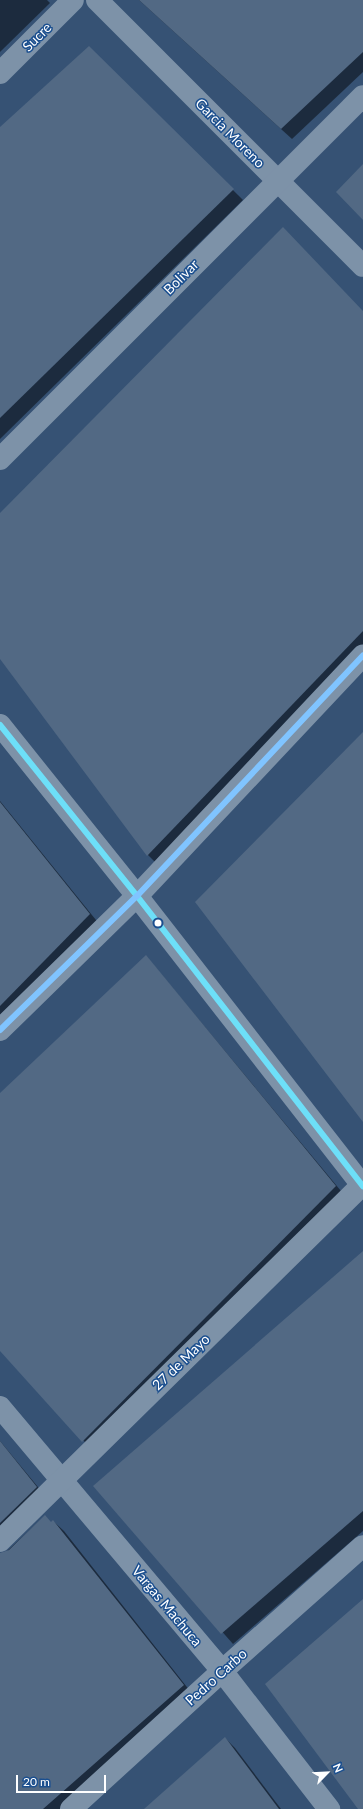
<!DOCTYPE html>
<html>
<head>
<meta charset="utf-8">
<style>
	body { margin:0 }
	#map { position:relative; width:363px; height:1809px; overflow:hidden; background:#365274; font-family:Lato,sans-serif }
	div>[style] { position:absolute }
	[style*='--x'] { left:calc(var(--x)*1px); top:calc(var(--y)*1px); width:calc(var(--w)*1px); rotate:calc(var(--a)*1deg) }
	.shadow>* { inset:0; background:#0007 }
	.building>* { inset:0; background:#526984 }
	.minor>* { height:22px; margin:-11px; padding:0 11px; transform-origin:11px; border-radius:11px; background:#7d92a8 }
	.bus-1>* { height:6px; margin:-3px; padding:0 3px; transform-origin:3px; border-radius:3px; background:#6ddff8 }
	.bus-2>* { height:6px; margin:-3px; padding:0 3px; transform-origin:3px; border-radius:3px; background:#80c4ff }
	.dots>* { width:11px; height:11px; translate:-50% -50%; box-sizing:border-box; border:2px solid #1b4f8f; border-radius:50% }
	span { translate:-50% -50%; white-space:nowrap; text-align:center; line-height:1.15; -webkit-text-stroke:3px #1b4f8f; paint-order:stroke }
	.street-label { font-size:14px; color:#fff }
	.north { position:absolute; left:307px; top:1753px; width:40px; height:40px; -webkit-text-stroke:3px #1b4f8f; paint-order:stroke; rotate:66deg; font-size:11px; font-weight:700; line-height:16px; text-align:center; color:#fff }
	.north::after { content:''; display:block; margin:auto; width:14px; height:18px; background:#fff; clip-path:polygon(50% 0,100% 100%,50% 72%,0 100%) }
	.scale { position:absolute; left:16px; top:1775px; width:90px; height:18px; box-sizing:border-box; border:2px solid #fff; border-top:0; padding-left:5px; font-size:12px; line-height:14px; white-space:nowrap; color:#fff; -webkit-text-stroke:3px #1b4f8f; paint-order:stroke }
</style>
</head>
<body>
<div id="map">
	<div class="shadow">
		<i style="clip-path:polygon(0 0,47px 0,50px 3px,0 52px)"></i>
		<i style="clip-path:polygon(139px 0,363px 0,363px 72px,292px 139px)"></i>
		<i style="clip-path:polygon(89px 47px,243px 200px,0 439px,0 129px)"></i>
		<i style="clip-path:polygon(363px 312px,363px 652px,159px 866px,148px 855px,0 657px,0 515px)"></i>
		<i style="clip-path:polygon(0 801px,100px 925px,0 1027px)"></i>
		<i style="clip-path:polygon(146px 956px,346px 1197px,94px 1452px,0 1349px,0 1094px)"></i>
		<i style="clip-path:polygon(363px 1255px,363px 1531px,233px 1644px,94px 1486px)"></i>
		<i style="clip-path:polygon(0 1441px,47px 1498px,0 1546px)"></i>
		<i style="clip-path:polygon(45px 1516px,51px 1523px,53px 1521px,64px 1531px,194px 1696px,65px 1809px,0 1809px,0 1554px,4px 1554px)"></i>
		<i style="clip-path:polygon(225px 1738px,235px 1748px,281px 1809px,145px 1809px)"></i>
	</div>
	<div class="building">
		<i style="clip-path:polygon(139px 0,363px 0,363px 52px,281px 129px)"></i>
		<i style="clip-path:polygon(89px 46px,234px 189px,0 418px,0 127px)"></i>
		<i style="clip-path:polygon(363px 164px,363px 220px,336px 192px)"></i>
		<i style="clip-path:polygon(283px 227px,363px 311px,363px 631px,147px 856px,0 659px,0 513px)"></i>
		<i style="clip-path:polygon(363px 732px,363px 1122px,195px 902px)"></i>
		<i style="clip-path:polygon(0 802px,90px 914px,0 1006px)"></i>
		<i style="clip-path:polygon(146px 955px,336px 1186px,82px 1442px,0 1351px,0 1093px)"></i>
		<i style="clip-path:polygon(363px 1251px,363px 1511px,221px 1634px,93px 1486px)"></i>
		<i style="clip-path:polygon(0 1441px,37px 1487px,0 1523px)"></i>
		<i style="clip-path:polygon(45px 1515px,51px 1522px,53px 1520px,184px 1685px,43px 1809px,0 1809px,0 1553px,9px 1550px)"></i>
		<i style="clip-path:polygon(363px 1599px,363px 1809px,358px 1809px,265px 1684px)"></i>
		<i style="clip-path:polygon(225px 1737px,279px 1809px,144px 1809px)"></i>
	</div>
	<div class="minor">
		<i style="--x:97;--y:0;--w:376;--a:45"></i>
		<i style="--x:0;--y:73;--w:103;--a:-45"></i>
		<i style="--x:0;--y:459;--w:513;--a:-45"></i>
		<i style="--x:0;--y:725;--w:219;--a:51.3"></i>
		<i style="--x:137;--y:896;--w:368;--a:52.1"></i>
		<i style="--x:0;--y:1030;--w:192;--a:-44.4"></i>
		<i style="--x:137;--y:896;--w:330;--a:-46.8"></i>
		<i style="--x:0;--y:1407;--w:345;--a:49.9"></i>
		<i style="--x:222;--y:1671;--w:175;--a:52.2"></i>
		<i style="--x:0;--y:1541;--w:509;--a:-44.52"></i>
		<i style="--x:71;--y:1809;--w:205;--a:-42.4"></i>
		<i style="--x:222;--y:1671;--w:188;--a:-41.6"></i>
	</div>
	<div class="bus-1">
		<i style="--x:0;--y:725;--w:219;--a:51.3"></i>
		<i style="--x:137;--y:896;--w:368;--a:52.1"></i>
	</div>
	<div class="bus-2">
		<i style="--x:0;--y:1030;--w:192;--a:-44.4"></i>
		<i style="--x:137;--y:896;--w:330;--a:-46.8"></i>
	</div>
	<div class="dots">
		<i style="left:158px;top:923px;background:#fff"></i>
	</div>
	<div class="street-label">
		<span style="left:37px;top:37px;rotate:-45deg">Sucre</span>
		<span style="left:230px;top:133px;rotate:45deg">Garcia Moreno</span>
		<span style="left:181px;top:277px;rotate:-45deg">Bolivar</span>
		<span style="left:181px;top:1362px;rotate:-44deg">27 de Mayo</span>
		<span style="left:167px;top:1606px;rotate:50deg">Vargas Machuca</span>
		<span style="left:216px;top:1677px;rotate:-42deg">Pedro Carbo</span>
	</div>
	<div class="north">N</div>
	<div class="scale">20 m</div>
</div>
</body>
</html>
